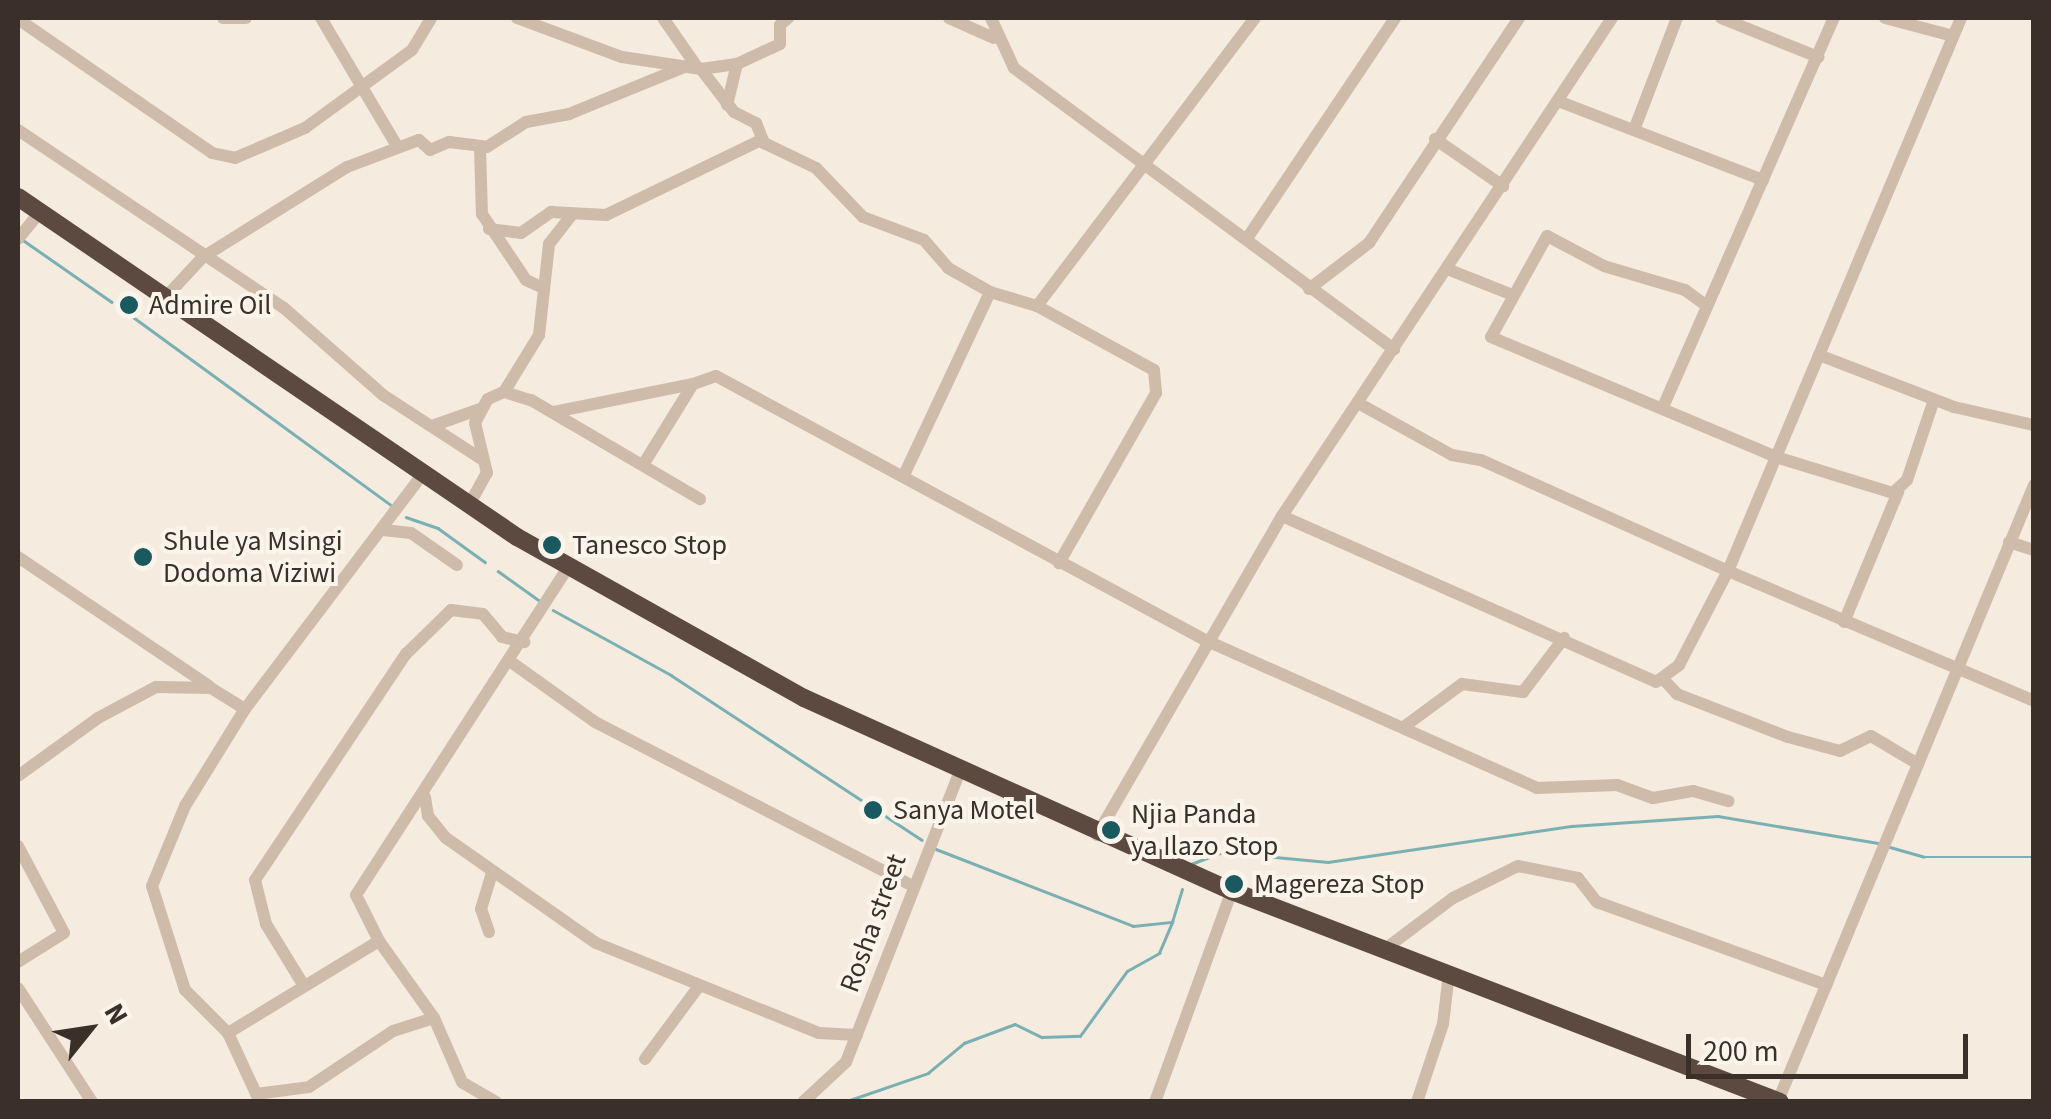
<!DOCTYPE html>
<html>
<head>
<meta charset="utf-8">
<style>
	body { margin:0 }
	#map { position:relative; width:2051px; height:1119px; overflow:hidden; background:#f5ebde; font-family:"Source Sans 3",sans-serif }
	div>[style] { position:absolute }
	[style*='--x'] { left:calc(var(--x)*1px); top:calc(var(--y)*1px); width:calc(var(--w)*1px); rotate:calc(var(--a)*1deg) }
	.stream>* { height:2.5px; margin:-1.25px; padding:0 1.25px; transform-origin:1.25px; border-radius:1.25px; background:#7ab0b4 }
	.minor>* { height:12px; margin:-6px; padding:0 6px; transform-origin:6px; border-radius:6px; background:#cebba9 }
	.highway>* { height:18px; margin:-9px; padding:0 9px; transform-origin:9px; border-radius:9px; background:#5c493f }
	.dots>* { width:28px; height:28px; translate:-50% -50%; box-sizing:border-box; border:5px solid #fbf4eb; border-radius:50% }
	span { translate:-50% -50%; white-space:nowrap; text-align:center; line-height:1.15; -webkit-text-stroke:8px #fbf4eb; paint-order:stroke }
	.poi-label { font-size:28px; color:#3b2f29 }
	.left { translate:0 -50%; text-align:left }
	.street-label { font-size:28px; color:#3b2f29 }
	.frame { position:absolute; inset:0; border:20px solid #3b2f29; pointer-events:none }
	.north { position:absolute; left:40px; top:979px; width:100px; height:100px; -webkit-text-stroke:8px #fbf4eb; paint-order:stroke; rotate:60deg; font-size:28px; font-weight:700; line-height:40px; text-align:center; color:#3b2f29 }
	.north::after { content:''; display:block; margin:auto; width:35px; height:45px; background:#3b2f29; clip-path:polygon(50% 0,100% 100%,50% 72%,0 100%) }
	.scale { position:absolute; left:1686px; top:1034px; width:282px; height:45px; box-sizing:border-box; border:5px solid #3b2f29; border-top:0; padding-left:12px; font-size:30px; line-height:35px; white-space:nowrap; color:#3b2f29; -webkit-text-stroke:8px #fbf4eb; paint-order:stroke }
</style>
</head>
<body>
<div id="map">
	<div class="stream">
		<i style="--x:23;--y:240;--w:108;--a:34.9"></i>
		<i style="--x:125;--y:311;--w:329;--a:36.1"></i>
		<i style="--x:406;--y:517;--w:34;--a:19"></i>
		<i style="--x:438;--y:528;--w:58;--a:35.9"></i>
		<i style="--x:498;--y:571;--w:52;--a:35.5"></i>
		<i style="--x:553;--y:610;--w:135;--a:28.8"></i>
		<i style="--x:671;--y:675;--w:300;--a:33.3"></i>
		<i style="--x:1890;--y:847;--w:35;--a:16"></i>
		<i style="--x:1924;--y:857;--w:110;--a:0"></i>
		<i style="--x:936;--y:849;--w:212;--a:21.3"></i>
		<i style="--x:1133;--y:926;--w:39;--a:-6"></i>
		<i style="--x:1172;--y:922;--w:34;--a:-73"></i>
		<i style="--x:1191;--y:864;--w:33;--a:-21"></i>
		<i style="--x:1222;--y:852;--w:106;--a:5.4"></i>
		<i style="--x:1328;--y:862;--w:247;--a:-8.4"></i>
		<i style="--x:1572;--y:826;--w:146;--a:-3.9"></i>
		<i style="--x:1718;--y:816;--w:162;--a:9.6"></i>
		<i style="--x:844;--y:1102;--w:89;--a:-19"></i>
		<i style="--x:928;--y:1073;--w:47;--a:-39.8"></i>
		<i style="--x:964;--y:1043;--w:54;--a:-20.4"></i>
		<i style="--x:1015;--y:1024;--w:30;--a:26"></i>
		<i style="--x:1042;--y:1037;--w:38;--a:-2"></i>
		<i style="--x:1080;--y:1036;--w:80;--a:-54.1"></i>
		<i style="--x:1127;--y:971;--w:37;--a:-29"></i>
		<i style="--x:1159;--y:953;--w:34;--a:-67"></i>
	</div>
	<div class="minor">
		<i style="--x:223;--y:18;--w:23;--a:0"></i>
		<i style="--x:321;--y:18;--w:149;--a:59.3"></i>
		<i style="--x:517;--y:18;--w:112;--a:20.4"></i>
		<i style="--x:622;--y:57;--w:80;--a:8.6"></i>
		<i style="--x:701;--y:69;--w:54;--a:52.5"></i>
		<i style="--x:734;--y:112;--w:25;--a:27"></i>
		<i style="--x:756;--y:123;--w:22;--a:68"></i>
		<i style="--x:764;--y:143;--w:58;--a:25.7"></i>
		<i style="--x:816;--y:168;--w:68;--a:46.2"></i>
		<i style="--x:863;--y:217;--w:65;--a:20.7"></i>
		<i style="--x:924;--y:240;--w:37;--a:49"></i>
		<i style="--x:948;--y:268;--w:48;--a:29.7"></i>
		<i style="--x:990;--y:292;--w:49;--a:16.6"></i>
		<i style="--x:1037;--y:306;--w:133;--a:28.7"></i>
		<i style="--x:1154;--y:370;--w:23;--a:85"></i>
		<i style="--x:1156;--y:393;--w:196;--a:119.7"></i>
		<i style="--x:663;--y:18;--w:60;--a:55.2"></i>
		<i style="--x:949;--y:18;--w:49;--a:24"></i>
		<i style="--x:991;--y:18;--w:55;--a:65.3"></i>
		<i style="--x:1014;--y:68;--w:473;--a:36.5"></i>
		<i style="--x:1721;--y:18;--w:105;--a:21.9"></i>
		<i style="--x:1885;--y:18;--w:70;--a:14.8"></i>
		<i style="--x:18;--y:19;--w:236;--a:34.6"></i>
		<i style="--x:212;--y:153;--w:24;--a:12"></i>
		<i style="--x:235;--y:158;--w:76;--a:-23.2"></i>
		<i style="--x:305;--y:128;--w:132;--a:-36.1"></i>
		<i style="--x:412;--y:50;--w:37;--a:-59"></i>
		<i style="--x:701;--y:69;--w:36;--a:-8"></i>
		<i style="--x:1558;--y:101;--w:220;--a:21.1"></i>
		<i style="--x:727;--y:105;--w:42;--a:-76.3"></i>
		<i style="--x:737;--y:64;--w:47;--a:-24.9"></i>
		<i style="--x:780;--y:44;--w:19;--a:-90"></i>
		<i style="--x:780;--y:25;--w:11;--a:-41"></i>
		<i style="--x:18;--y:130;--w:320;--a:33.8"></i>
		<i style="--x:284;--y:308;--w:132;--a:41.3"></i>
		<i style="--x:383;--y:395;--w:116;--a:33"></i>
		<i style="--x:1634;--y:130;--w:120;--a:-69"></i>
		<i style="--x:1435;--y:139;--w:83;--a:34.7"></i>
		<i style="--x:480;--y:148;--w:66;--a:88.3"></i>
		<i style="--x:482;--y:214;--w:79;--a:56.3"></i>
		<i style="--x:526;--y:280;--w:14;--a:25"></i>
		<i style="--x:489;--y:229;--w:32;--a:7"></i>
		<i style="--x:521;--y:233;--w:37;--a:-35"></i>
		<i style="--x:551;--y:212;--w:55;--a:3.1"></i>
		<i style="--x:606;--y:215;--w:172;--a:-25.8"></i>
		<i style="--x:1248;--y:237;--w:264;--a:-56.1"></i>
		<i style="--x:18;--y:239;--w:33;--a:-51"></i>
		<i style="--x:1447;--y:269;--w:68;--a:21.6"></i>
		<i style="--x:1309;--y:289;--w:76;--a:-37.5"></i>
		<i style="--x:1369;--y:243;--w:270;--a:-56.3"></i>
		<i style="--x:163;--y:300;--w:59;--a:-47.1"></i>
		<i style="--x:203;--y:257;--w:170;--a:-32"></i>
		<i style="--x:347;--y:167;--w:77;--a:-20.6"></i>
		<i style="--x:419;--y:140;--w:15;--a:42"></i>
		<i style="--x:430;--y:150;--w:21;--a:-23"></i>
		<i style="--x:449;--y:142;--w:38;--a:7"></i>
		<i style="--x:487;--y:147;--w:46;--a:-32.7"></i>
		<i style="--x:526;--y:122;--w:44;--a:-10.5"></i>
		<i style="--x:569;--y:114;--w:130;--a:-22.2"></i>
		<i style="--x:1037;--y:306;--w:361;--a:-52.9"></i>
		<i style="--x:1707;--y:306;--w:27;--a:-144"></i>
		<i style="--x:1685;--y:290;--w:84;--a:-163.5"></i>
		<i style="--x:1604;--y:266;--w:64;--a:-152.2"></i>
		<i style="--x:1547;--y:236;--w:115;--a:119"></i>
		<i style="--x:1491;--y:337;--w:309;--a:22.8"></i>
		<i style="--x:1776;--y:457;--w:122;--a:17.1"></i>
		<i style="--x:1893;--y:493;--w:19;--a:-43"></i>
		<i style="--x:1907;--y:480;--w:84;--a:-71.4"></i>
		<i style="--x:1819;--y:355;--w:145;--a:21.1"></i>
		<i style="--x:1954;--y:407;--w:82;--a:12.7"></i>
		<i style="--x:504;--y:392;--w:67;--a:-58.4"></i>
		<i style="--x:539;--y:335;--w:92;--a:-83.7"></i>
		<i style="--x:549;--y:244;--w:36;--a:-52"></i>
		<i style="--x:1358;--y:403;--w:107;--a:29"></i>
		<i style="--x:1452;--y:455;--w:29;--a:10"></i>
		<i style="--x:1481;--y:460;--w:271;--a:24.2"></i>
		<i style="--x:1728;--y:571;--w:600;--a:-67.15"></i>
		<i style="--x:1663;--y:407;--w:425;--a:-66.3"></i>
		<i style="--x:554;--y:412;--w:142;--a:-11.4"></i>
		<i style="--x:432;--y:426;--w:51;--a:-19.5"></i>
		<i style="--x:643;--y:465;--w:95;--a:-58.3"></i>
		<i style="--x:693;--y:384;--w:24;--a:-19"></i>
		<i style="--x:716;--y:376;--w:556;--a:28.36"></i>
		<i style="--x:1205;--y:640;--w:363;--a:24"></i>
		<i style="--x:1537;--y:788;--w:80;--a:-2.1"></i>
		<i style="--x:1617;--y:785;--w:38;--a:20"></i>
		<i style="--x:1653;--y:798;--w:41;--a:-9.9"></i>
		<i style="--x:1693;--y:791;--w:37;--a:16"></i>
		<i style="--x:904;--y:475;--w:202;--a:-64.8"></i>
		<i style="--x:469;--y:505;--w:37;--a:-61"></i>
		<i style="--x:487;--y:473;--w:51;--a:-103.5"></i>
		<i style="--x:475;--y:423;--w:27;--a:-62"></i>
		<i style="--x:488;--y:399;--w:17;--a:-24"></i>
		<i style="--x:504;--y:392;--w:28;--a:17"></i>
		<i style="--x:531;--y:400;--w:196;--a:30.4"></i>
		<i style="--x:1282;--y:516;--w:409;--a:23.9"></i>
		<i style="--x:1656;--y:682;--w:29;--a:-36"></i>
		<i style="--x:1679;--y:665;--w:106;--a:-62.5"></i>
		<i style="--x:1728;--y:571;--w:332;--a:23"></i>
		<i style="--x:383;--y:530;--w:28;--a:6"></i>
		<i style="--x:411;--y:533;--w:56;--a:34.8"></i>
		<i style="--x:2009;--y:542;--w:26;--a:18"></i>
		<i style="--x:18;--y:557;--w:230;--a:34"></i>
		<i style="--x:1844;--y:622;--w:141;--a:-67.4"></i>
		<i style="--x:511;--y:662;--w:103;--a:35.5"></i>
		<i style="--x:595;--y:722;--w:356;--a:27.3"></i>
		<i style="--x:1665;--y:681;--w:18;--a:47"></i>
		<i style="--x:1677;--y:694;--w:119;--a:21.2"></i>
		<i style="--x:1788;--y:737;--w:54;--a:15.1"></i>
		<i style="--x:1840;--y:751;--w:34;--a:-26"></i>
		<i style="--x:1871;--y:736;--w:55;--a:30.8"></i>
		<i style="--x:1405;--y:726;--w:71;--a:-36.4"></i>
		<i style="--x:1462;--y:684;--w:62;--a:7.5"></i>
		<i style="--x:1523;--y:692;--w:68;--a:-52.8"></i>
		<i style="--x:18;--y:776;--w:99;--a:-35.9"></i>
		<i style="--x:98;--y:718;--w:66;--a:-28.1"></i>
		<i style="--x:156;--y:687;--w:55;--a:1"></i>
		<i style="--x:211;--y:688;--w:40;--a:32"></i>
		<i style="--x:425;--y:797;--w:19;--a:81"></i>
		<i style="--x:428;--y:816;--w:28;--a:51"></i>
		<i style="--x:446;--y:838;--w:183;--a:35"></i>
		<i style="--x:596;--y:943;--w:240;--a:22"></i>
		<i style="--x:819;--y:1033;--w:38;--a:3"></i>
		<i style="--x:1097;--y:835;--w:369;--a:-59.9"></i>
		<i style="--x:1282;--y:516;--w:597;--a:-56.47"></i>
		<i style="--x:18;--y:846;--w:98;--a:62.1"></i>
		<i style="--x:64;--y:933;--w:54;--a:147.8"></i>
		<i style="--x:489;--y:932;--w:24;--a:-109"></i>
		<i style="--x:481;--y:909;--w:37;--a:-73"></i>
		<i style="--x:1385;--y:949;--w:85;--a:-36.9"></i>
		<i style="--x:1453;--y:898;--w:72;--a:-26.2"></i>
		<i style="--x:1518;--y:866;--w:61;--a:11.3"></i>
		<i style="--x:1578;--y:878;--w:31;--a:52"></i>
		<i style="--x:1597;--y:902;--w:244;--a:19.9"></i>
		<i style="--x:304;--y:986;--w:73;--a:-121.5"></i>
		<i style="--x:266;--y:924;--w:45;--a:-104"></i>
		<i style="--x:255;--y:880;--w:272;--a:-56.3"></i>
		<i style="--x:406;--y:654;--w:63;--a:-44.4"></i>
		<i style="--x:451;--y:610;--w:32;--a:7"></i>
		<i style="--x:483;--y:614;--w:30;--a:50"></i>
		<i style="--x:502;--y:637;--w:23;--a:13"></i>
		<i style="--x:18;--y:988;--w:136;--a:57"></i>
		<i style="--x:228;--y:1033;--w:177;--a:-31.4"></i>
		<i style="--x:645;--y:1059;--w:91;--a:-53.5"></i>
		<i style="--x:256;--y:1094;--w:53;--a:-7.5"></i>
		<i style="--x:309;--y:1087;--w:101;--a:-33.7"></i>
		<i style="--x:393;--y:1031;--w:43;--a:-17.6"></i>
		<i style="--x:1778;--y:1101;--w:667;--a:-67.43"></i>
		<i style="--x:260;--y:1102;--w:76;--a:-114.9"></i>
		<i style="--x:228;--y:1033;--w:61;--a:-135"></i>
		<i style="--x:185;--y:990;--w:109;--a:-107.6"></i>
		<i style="--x:152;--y:886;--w:87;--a:-67.6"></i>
		<i style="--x:185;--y:806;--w:114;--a:-58.3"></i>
		<i style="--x:245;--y:709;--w:293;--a:-52.9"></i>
		<i style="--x:496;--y:1102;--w:39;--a:-150"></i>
		<i style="--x:462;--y:1082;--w:70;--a:-113.6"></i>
		<i style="--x:434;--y:1018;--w:95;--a:-125.5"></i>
		<i style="--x:379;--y:941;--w:51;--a:-116.6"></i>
		<i style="--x:356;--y:895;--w:391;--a:-57.1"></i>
		<i style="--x:803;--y:1102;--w:59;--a:-42.9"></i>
		<i style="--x:846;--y:1062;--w:310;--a:-68.6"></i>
		<i style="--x:1155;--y:1102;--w:225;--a:-70"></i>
		<i style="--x:1417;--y:1102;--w:82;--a:-71.6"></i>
		<i style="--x:1443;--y:1024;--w:51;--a:-83.3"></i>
	</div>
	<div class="highway">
		<i style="--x:18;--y:197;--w:604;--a:34.27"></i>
		<i style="--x:517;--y:537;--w:329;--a:29.3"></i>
		<i style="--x:804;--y:698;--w:470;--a:24.3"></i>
		<i style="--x:1232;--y:891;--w:587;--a:21.06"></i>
	</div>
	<div class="dots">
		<i style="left:129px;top:305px;background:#1b5960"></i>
		<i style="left:552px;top:545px;background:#1b5960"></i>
		<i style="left:143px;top:557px;background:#1b5960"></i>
		<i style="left:873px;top:810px;background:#1b5960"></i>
		<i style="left:1111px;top:830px;background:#1b5960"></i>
		<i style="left:1234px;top:884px;background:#1b5960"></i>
	</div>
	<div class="poi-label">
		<span class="left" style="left:149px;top:305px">Admire Oil</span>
		<span class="left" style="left:163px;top:557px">Shule ya Msingi<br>Dodoma Viziwi</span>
		<span class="left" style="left:572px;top:545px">Tanesco Stop</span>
		<span class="left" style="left:893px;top:810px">Sanya Motel</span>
		<span class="left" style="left:1131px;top:830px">Njia Panda<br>ya Ilazo Stop</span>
		<span class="left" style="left:1254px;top:884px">Magereza Stop</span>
	</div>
	<div class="street-label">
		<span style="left:873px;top:923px;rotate:-70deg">Rosha street</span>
	</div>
	<div class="frame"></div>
	<div class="north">N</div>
	<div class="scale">200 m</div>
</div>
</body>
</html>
